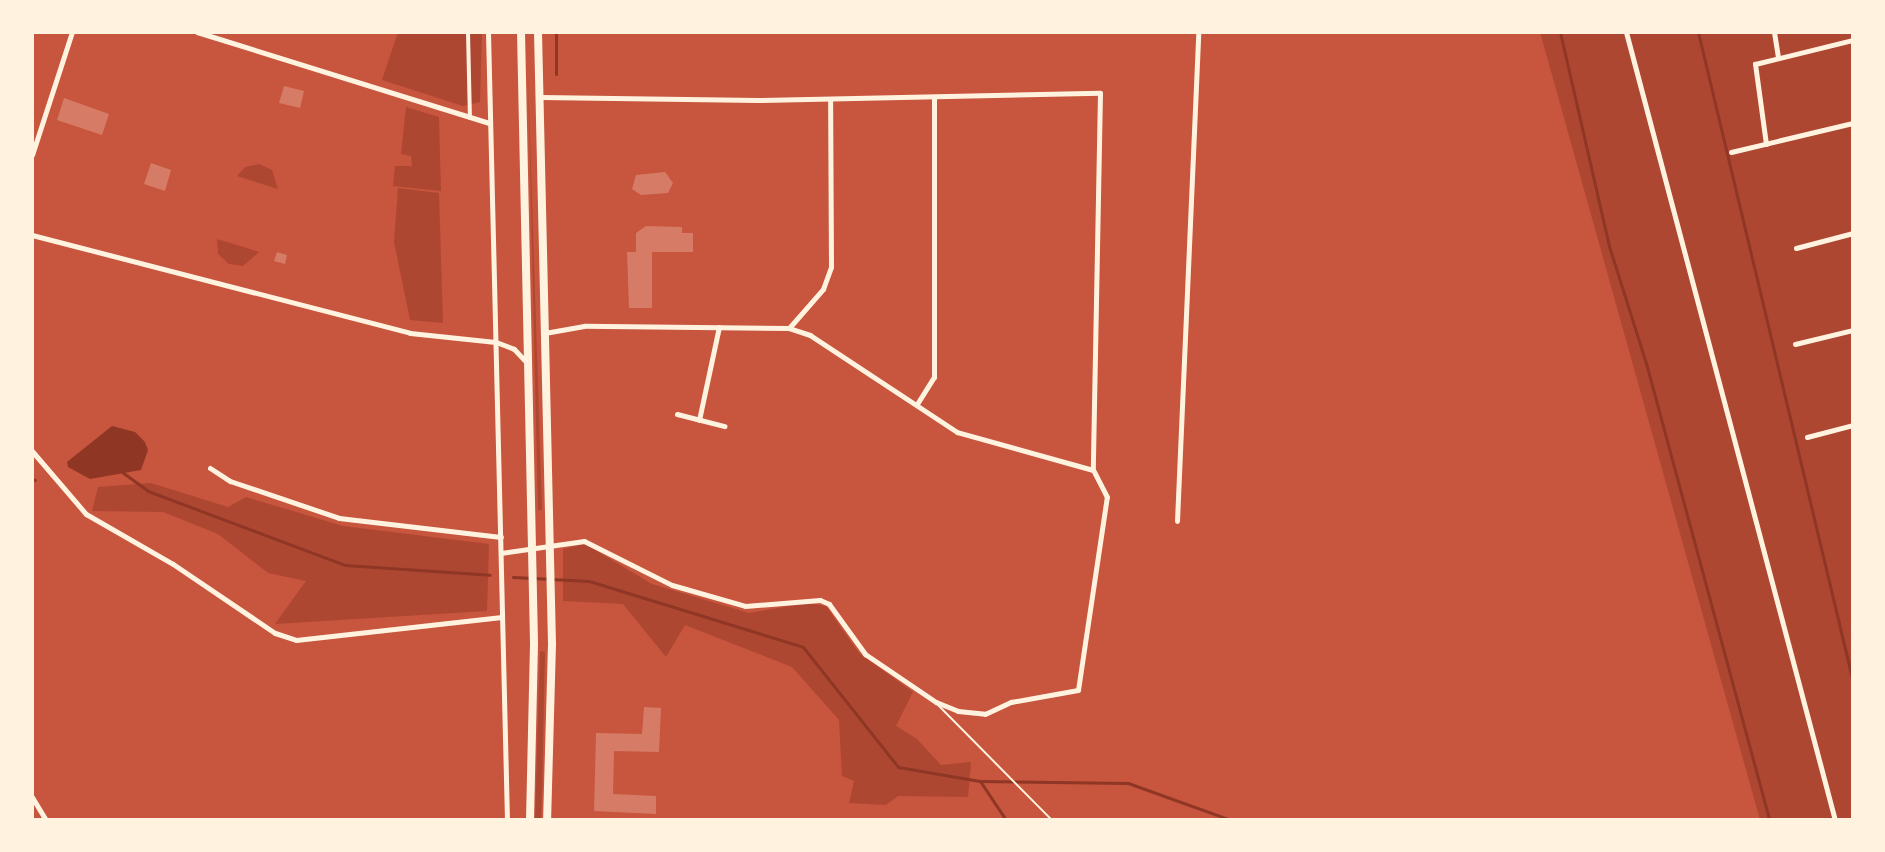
<!DOCTYPE html>
<html>
<head>
<meta charset="utf-8">
<style>
	body { margin:0 }
	#map { position:relative; width:1885px; height:852px; overflow:hidden; background:#c8553d; font-family:Mulish,sans-serif }
	div>[style] { position:absolute }
	[style*='--x'] { left:calc(var(--x)*1px); top:calc(var(--y)*1px); width:calc(var(--w)*1px); rotate:calc(var(--a)*1deg) }
	.green>* { inset:0; background:#ae4732 }
	.water>* { inset:0; background:#8f3625 }
	.stream>* { height:3px; margin:-1.5px; padding:0 1.5px; transform-origin:1.5px; border-radius:1.5px; background:#8f3625 }
	.building>* { inset:0; background:#d67c66 }
	.service>* { height:2px; margin:-1px; padding:0 1px; transform-origin:1px; border-radius:1px; background:#fff3e0 }
	.pedestrian>* { height:4px; margin:-2px; padding:0 2px; transform-origin:2px; border-radius:2px; background:#fff3e0 }
	.minor>* { height:5px; margin:-2.5px; padding:0 2.5px; transform-origin:2.5px; border-radius:2.5px; background:#fff3e0 }
	.trunk>* { height:8px; margin:-4px; padding:0 4px; transform-origin:4px; border-radius:4px; background:#fff3e0 }
	span { translate:-50% -50%; white-space:nowrap; text-align:center; line-height:1.15; -webkit-text-stroke:8px #fff3e0; paint-order:stroke }
	.frame { position:absolute; inset:0; border:34px solid #fff3e0; pointer-events:none }
</style>
</head>
<body>
<div id="map">
	<div class="green">
		<i style="clip-path:polygon(398px 32px,482px 32px,480px 102px,463px 106px,382px 80px)"></i>
		<i style="clip-path:polygon(1540px 32px,1853px 32px,1853px 820px,1760px 820px)"></i>
		<i style="clip-path:polygon(528px 76px,542px 510px,538px 510px)"></i>
		<i style="clip-path:polygon(406px 107px,439px 117px,441px 191px,393px 186px,395px 166px,412px 166px,411px 156px,401px 154px)"></i>
		<i style="clip-path:polygon(259px 164px,272px 170px,278px 189px,237px 176px,245px 167px)"></i>
		<i style="clip-path:polygon(398px 188px,439px 193px,443px 323px,410px 320px,394px 242px)"></i>
		<i style="clip-path:polygon(217px 239px,247px 248px,259px 252px,243px 266px,229px 264px,218px 254px)"></i>
		<i style="clip-path:polygon(151px 483px,228px 507px,246px 497px,343px 526px,489px 544px,487px 611px,275px 624px,306px 581px,268px 573px,218px 534px,163px 512px,92px 511px,98px 487px)"></i>
		<i style="clip-path:polygon(585px 544px,652px 584px,749px 613px,808px 603px,826px 606px,859px 653px,913px 692px,896px 726px,917px 739px,941px 765px,971px 762px,968px 797px,898px 796px,886px 805px,849px 803px,854px 781px,842px 776px,839px 720px,792px 667px,685px 625px,666px 657px,623px 604px,563px 601px,563px 549px)"></i>
		<i style="clip-path:polygon(540px 651px,545px 652px,542px 792px,541px 820px,535px 820px)"></i>
	</div>
	<div class="water">
		<i style="clip-path:polygon(112px 426px,135px 432px,145px 442px,148px 450px,141px 470px,90px 479px,68px 467px,67px 462px)"></i>
	</div>
	<div class="stream">
		<i style="--x:1560;--y:32;--w:220;--a:77.1"></i>
		<i style="--x:1609;--y:246;--w:123;--a:72.5"></i>
		<i style="--x:1646;--y:363;--w:473;--a:74.9"></i>
		<i style="--x:1698;--y:32;--w:668;--a:76.59"></i>
		<i style="--x:556;--y:74;--w:42;--a:-90"></i>
		<i style="--x:122;--y:472;--w:32;--a:36"></i>
		<i style="--x:148;--y:491;--w:210;--a:20.6"></i>
		<i style="--x:345;--y:565;--w:145;--a:3.9"></i>
		<i style="--x:32;--y:479;--w:3;--a:18"></i>
		<i style="--x:513;--y:577;--w:76;--a:3"></i>
		<i style="--x:589;--y:581;--w:224;--a:17.1"></i>
		<i style="--x:803;--y:647;--w:153;--a:51.6"></i>
		<i style="--x:898;--y:767;--w:83;--a:9.7"></i>
		<i style="--x:980;--y:781;--w:148;--a:0.8"></i>
		<i style="--x:1128;--y:783;--w:109;--a:19.8"></i>
		<i style="--x:980;--y:781;--w:47;--a:56.3"></i>
	</div>
	<div class="building">
		<i style="clip-path:polygon(284px 86px,304px 91px,300px 108px,279px 103px)"></i>
		<i style="clip-path:polygon(64px 98px,109px 114px,102px 135px,57px 120px)"></i>
		<i style="clip-path:polygon(151px 163px,171px 170px,165px 191px,144px 184px)"></i>
		<i style="clip-path:polygon(665px 172px,673px 183px,668px 193px,641px 195px,632px 189px,636px 175px)"></i>
		<i style="clip-path:polygon(646px 226px,682px 227px,682px 233px,693px 233px,693px 252px,652px 252px,652px 308px,629px 308px,627px 252px,636px 252px,636px 233px)"></i>
		<i style="clip-path:polygon(277px 252px,287px 255px,285px 264px,274px 261px)"></i>
		<i style="clip-path:polygon(644px 707px,661px 708px,659px 752px,614px 751px,613px 794px,656px 796px,656px 814px,594px 811px,596px 733px,642px 734px)"></i>
	</div>
	<div class="service">
		<i style="--x:938;--y:705;--w:162;--a:45.3"></i>
	</div>
	<div class="pedestrian">
		<i style="--x:468;--y:32;--w:86;--a:88.7"></i>
	</div>
	<div class="minor">
		<i style="--x:197;--y:32;--w:306;--a:17.3"></i>
		<i style="--x:488;--y:32;--w:788;--a:88.62"></i>
		<i style="--x:1626;--y:32;--w:815;--a:75.15"></i>
		<i style="--x:1774;--y:32;--w:26;--a:81"></i>
		<i style="--x:540;--y:97;--w:218;--a:0.8"></i>
		<i style="--x:758;--y:100;--w:342;--a:-1.2"></i>
		<i style="--x:1100;--y:93;--w:377;--a:91.1"></i>
		<i style="--x:1766;--y:144;--w:81;--a:-97.8"></i>
		<i style="--x:1755;--y:64;--w:101;--a:-13.8"></i>
		<i style="--x:1731;--y:152;--w:125;--a:-13.4"></i>
		<i style="--x:32;--y:155;--w:129;--a:-72"></i>
		<i style="--x:32;--y:235;--w:390;--a:14.5"></i>
		<i style="--x:410;--y:333;--w:86;--a:6"></i>
		<i style="--x:496;--y:342;--w:19;--a:21"></i>
		<i style="--x:514;--y:349;--w:19;--a:47"></i>
		<i style="--x:1796;--y:248;--w:59;--a:-14.7"></i>
		<i style="--x:789;--y:328;--w:52;--a:-48.9"></i>
		<i style="--x:823;--y:289;--w:23;--a:-70"></i>
		<i style="--x:831;--y:267;--w:168;--a:-90.3"></i>
		<i style="--x:1795;--y:344;--w:60;--a:-13.6"></i>
		<i style="--x:917;--y:404;--w:32;--a:-58"></i>
		<i style="--x:934;--y:377;--w:280;--a:-90"></i>
		<i style="--x:677;--y:414;--w:49;--a:14.3"></i>
		<i style="--x:699;--y:420;--w:95;--a:-77.9"></i>
		<i style="--x:1807;--y:437;--w:48;--a:-14.6"></i>
		<i style="--x:32;--y:451;--w:83;--a:49.4"></i>
		<i style="--x:86;--y:514;--w:100;--a:29.9"></i>
		<i style="--x:173;--y:564;--w:123;--a:34.1"></i>
		<i style="--x:275;--y:633;--w:22;--a:18"></i>
		<i style="--x:296;--y:640;--w:207;--a:-6.4"></i>
		<i style="--x:210;--y:468;--w:24;--a:33"></i>
		<i style="--x:230;--y:481;--w:115;--a:18.7"></i>
		<i style="--x:339;--y:518;--w:163;--a:6.7"></i>
		<i style="--x:1177;--y:521;--w:489;--a:-87.5"></i>
		<i style="--x:501;--y:553;--w:84;--a:-8.2"></i>
		<i style="--x:584;--y:541;--w:98;--a:26.6"></i>
		<i style="--x:672;--y:585;--w:76;--a:16"></i>
		<i style="--x:745;--y:606;--w:75;--a:-4.6"></i>
		<i style="--x:820;--y:600;--w:10;--a:24"></i>
		<i style="--x:829;--y:604;--w:62;--a:54.2"></i>
		<i style="--x:865;--y:654;--w:86;--a:34.1"></i>
		<i style="--x:936;--y:702;--w:24;--a:22"></i>
		<i style="--x:958;--y:711;--w:27;--a:6"></i>
		<i style="--x:985;--y:714;--w:29;--a:-25"></i>
		<i style="--x:1011;--y:702;--w:68;--a:-10.2"></i>
		<i style="--x:1078;--y:690;--w:195;--a:-81.5"></i>
		<i style="--x:1107;--y:497;--w:30;--a:-117"></i>
		<i style="--x:1093;--y:470;--w:141;--a:-164.4"></i>
		<i style="--x:957;--y:432;--w:176;--a:-146.6"></i>
		<i style="--x:810;--y:335;--w:22;--a:-162"></i>
		<i style="--x:789;--y:328;--w:205;--a:-179.4"></i>
		<i style="--x:584;--y:326;--w:40;--a:170"></i>
		<i style="--x:32;--y:797;--w:27;--a:59"></i>
	</div>
	<div class="trunk">
		<i style="--x:521;--y:32;--w:612;--a:88.78"></i>
		<i style="--x:534;--y:644;--w:176;--a:91.3"></i>
		<i style="--x:538;--y:32;--w:612;--a:88.69"></i>
		<i style="--x:552;--y:644;--w:176;--a:91.6"></i>
	</div>
	<div class="frame"></div>
</div>
</body>
</html>
